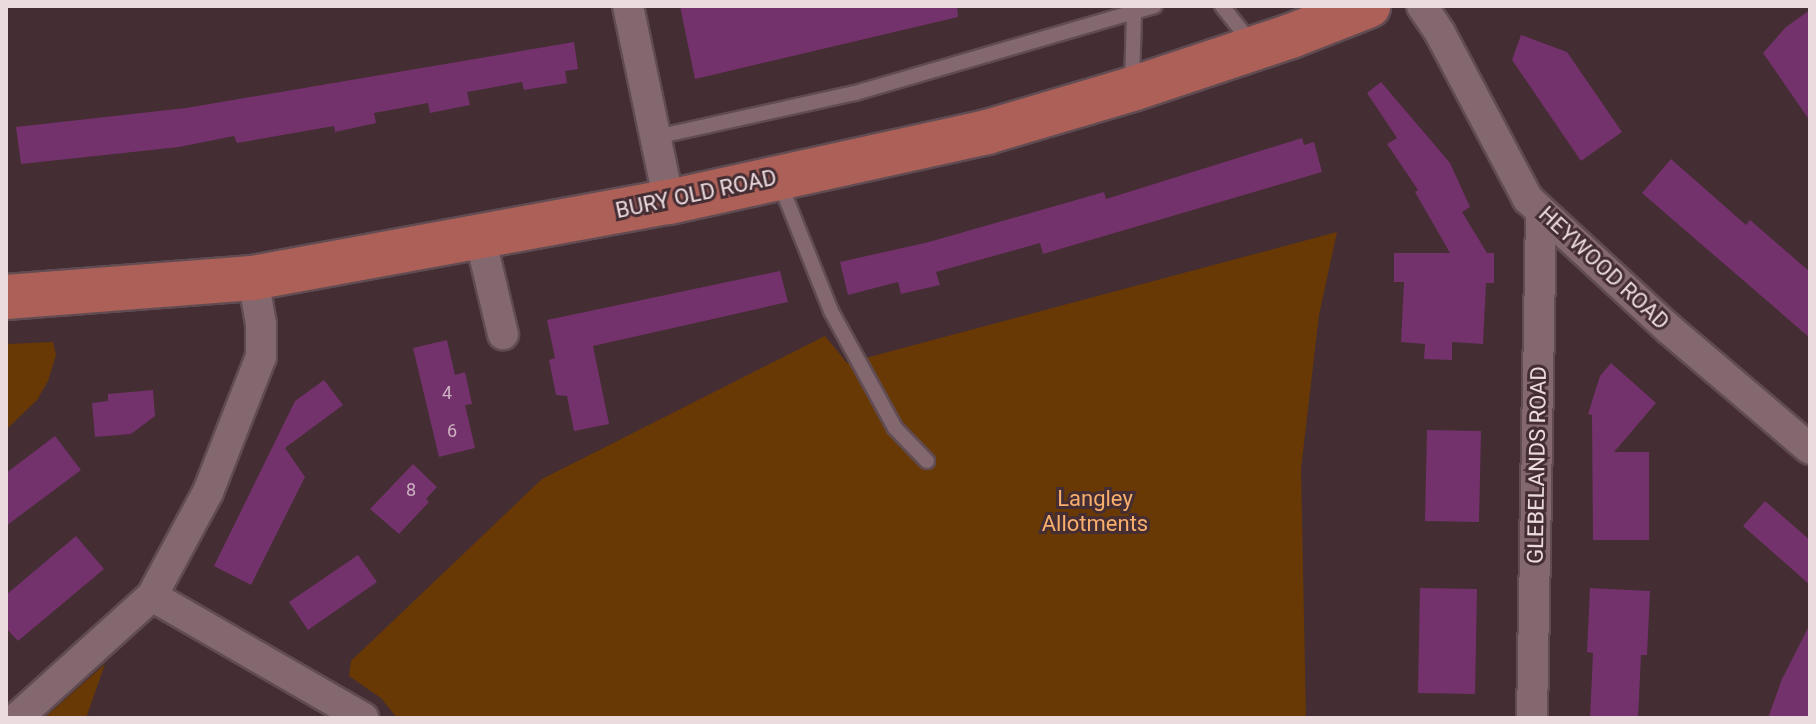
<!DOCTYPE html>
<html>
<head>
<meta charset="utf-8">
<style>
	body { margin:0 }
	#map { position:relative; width:1816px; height:724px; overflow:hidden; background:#442d33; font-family:Roboto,sans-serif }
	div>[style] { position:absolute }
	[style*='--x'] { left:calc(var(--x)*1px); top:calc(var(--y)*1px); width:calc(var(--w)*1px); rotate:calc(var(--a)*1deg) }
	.green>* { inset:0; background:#683904 }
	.building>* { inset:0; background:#73326b }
	.roads { filter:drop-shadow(2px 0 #604c52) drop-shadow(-2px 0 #604c52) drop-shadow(0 2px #604c52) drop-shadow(0 -2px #604c52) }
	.lane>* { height:14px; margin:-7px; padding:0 7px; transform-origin:7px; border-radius:7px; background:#84686f }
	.street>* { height:30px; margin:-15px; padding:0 15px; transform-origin:15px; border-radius:15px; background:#84686f }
	.primary>* { height:44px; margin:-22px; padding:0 22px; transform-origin:22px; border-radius:22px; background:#ad6057 }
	span { translate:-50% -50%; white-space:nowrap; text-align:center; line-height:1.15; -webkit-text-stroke:6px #442d33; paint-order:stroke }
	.number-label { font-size:18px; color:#cdb1c2 }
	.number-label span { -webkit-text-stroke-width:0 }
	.street-label { font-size:22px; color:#ebdbdf }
	.park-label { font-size:22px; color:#f8ae6d }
	.frame { position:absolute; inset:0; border:8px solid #ebdbdf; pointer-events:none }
</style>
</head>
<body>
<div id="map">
	<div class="green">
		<i style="clip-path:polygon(1337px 232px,1319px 315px,1301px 469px,1306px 718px,397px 718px,381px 698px,349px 676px,351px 661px,542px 479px,825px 336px,847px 363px)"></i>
		<i style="clip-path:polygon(53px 342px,56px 355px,48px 381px,37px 400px,6px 430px,6px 344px)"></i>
		<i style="clip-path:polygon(105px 664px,86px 718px,44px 718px)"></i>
	</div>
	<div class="building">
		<i style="clip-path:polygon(680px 6px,957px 6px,958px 17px,695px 79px)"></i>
		<i style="clip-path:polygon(1810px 10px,1810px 121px,1763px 53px,1786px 27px)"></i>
		<i style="clip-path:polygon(1521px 35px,1567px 52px,1622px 132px,1581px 161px,1512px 60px)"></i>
		<i style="clip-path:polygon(574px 42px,578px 69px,565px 71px,567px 83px,524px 90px,522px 82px,467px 92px,470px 105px,430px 113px,428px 103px,374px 113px,376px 123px,335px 132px,334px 126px,237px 143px,234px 136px,179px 147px,21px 164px,16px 127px,186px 108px)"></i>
		<i style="clip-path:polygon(1381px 82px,1450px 163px,1470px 207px,1462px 212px,1487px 253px,1494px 253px,1494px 283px,1486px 283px,1483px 344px,1452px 342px,1452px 360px,1424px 359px,1425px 344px,1401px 342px,1404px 282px,1394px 282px,1394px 253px,1450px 253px,1415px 192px,1418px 190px,1387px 144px,1397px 138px,1367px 93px)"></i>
		<i style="clip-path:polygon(1302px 138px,1304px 145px,1314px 142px,1322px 172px,1043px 254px,1040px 243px,936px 272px,940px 285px,901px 294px,898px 282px,848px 295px,840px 262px,929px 242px,1104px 192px,1106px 199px)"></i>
		<i style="clip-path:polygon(1671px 159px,1746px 225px,1750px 220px,1810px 272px,1810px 338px,1642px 193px)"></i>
		<i style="clip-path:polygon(780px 271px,788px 302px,593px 346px,609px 424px,574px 431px,567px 396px,556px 395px,549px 360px,555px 358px,547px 320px)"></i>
		<i style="clip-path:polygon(447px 340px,455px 375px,465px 372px,472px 404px,465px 405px,475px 448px,439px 457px,413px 348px)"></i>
		<i style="clip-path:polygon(1611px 363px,1656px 403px,1614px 452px,1649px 452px,1649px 540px,1593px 540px,1592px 415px,1588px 414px,1600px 376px)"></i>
		<i style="clip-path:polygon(324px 380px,343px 405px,285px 448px,305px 477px,251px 585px,214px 566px,295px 401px)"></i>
		<i style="clip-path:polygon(153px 390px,155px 416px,131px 434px,95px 437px,92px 403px,108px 401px,108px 394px)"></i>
		<i style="clip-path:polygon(1427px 430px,1481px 431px,1479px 522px,1425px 521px)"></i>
		<i style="clip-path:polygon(55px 436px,81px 470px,6px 526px,6px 473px)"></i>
		<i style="clip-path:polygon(413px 464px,437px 487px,426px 499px,429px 502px,399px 534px,370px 509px)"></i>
		<i style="clip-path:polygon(1765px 501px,1810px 540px,1810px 585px,1743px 526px)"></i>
		<i style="clip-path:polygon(76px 536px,104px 569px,18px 641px,6px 628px,6px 595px)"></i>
		<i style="clip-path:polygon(358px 555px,377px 582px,308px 630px,289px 602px)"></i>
		<i style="clip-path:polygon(1420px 588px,1477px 589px,1475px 694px,1418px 693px)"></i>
		<i style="clip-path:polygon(1590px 588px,1650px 591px,1647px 655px,1641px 655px,1638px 718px,1590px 718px,1593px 653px,1587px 652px)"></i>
		<i style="clip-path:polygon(1810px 624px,1810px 718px,1768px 718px,1782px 679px)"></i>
	</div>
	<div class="roads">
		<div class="lane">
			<i style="--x:1222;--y:6;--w:48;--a:51.7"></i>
			<i style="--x:1132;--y:85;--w:73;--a:-88.4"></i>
			<i style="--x:656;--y:137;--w:204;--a:-12.5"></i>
			<i style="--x:855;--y:93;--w:312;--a:-16.2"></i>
			<i style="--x:779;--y:181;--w:140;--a:68.2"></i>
			<i style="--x:831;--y:311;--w:133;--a:61.3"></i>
			<i style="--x:895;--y:428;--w:46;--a:45.9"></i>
		</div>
		<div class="street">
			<i style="--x:628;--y:6;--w:200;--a:78.2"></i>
			<i style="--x:1422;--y:6;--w:32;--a:56"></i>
			<i style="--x:1440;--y:33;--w:188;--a:62.1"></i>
			<i style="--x:1528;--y:199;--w:192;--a:42.7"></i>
			<i style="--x:1669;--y:329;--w:185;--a:40.4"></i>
			<i style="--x:480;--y:237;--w:100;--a:76.7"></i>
			<i style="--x:152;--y:596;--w:244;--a:30"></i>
			<i style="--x:17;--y:718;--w:182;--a:-42.1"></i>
			<i style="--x:152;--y:596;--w:118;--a:-61.7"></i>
			<i style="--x:208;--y:492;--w:145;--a:-68.6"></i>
			<i style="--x:261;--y:357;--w:33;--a:-90"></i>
			<i style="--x:261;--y:324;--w:47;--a:-99.9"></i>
			<i style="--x:1532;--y:718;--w:506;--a:-88.98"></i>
		</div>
		<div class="primary">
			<i style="--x:6;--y:297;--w:248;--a:-4.4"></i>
			<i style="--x:253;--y:278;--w:423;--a:-10.4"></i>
			<i style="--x:669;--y:202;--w:326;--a:-12.4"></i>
			<i style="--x:987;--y:132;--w:151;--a:-16.5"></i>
			<i style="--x:1132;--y:89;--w:168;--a:-18.4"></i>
			<i style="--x:1291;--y:36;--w:83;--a:-21.3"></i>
		</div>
	</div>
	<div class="number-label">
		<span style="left:447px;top:393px">4</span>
		<span style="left:452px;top:431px">6</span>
		<span style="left:411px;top:490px">8</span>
	</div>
	<div class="street-label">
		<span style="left:696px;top:194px;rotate:-12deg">BURY OLD ROAD</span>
		<span style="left:1604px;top:268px;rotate:43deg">HEYWOOD ROAD</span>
		<span style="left:1537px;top:465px;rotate:-89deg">GLEBELANDS ROAD</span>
	</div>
	<div class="park-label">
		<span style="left:1095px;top:511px">Langley<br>Allotments</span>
	</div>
	<div class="frame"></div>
</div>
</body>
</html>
